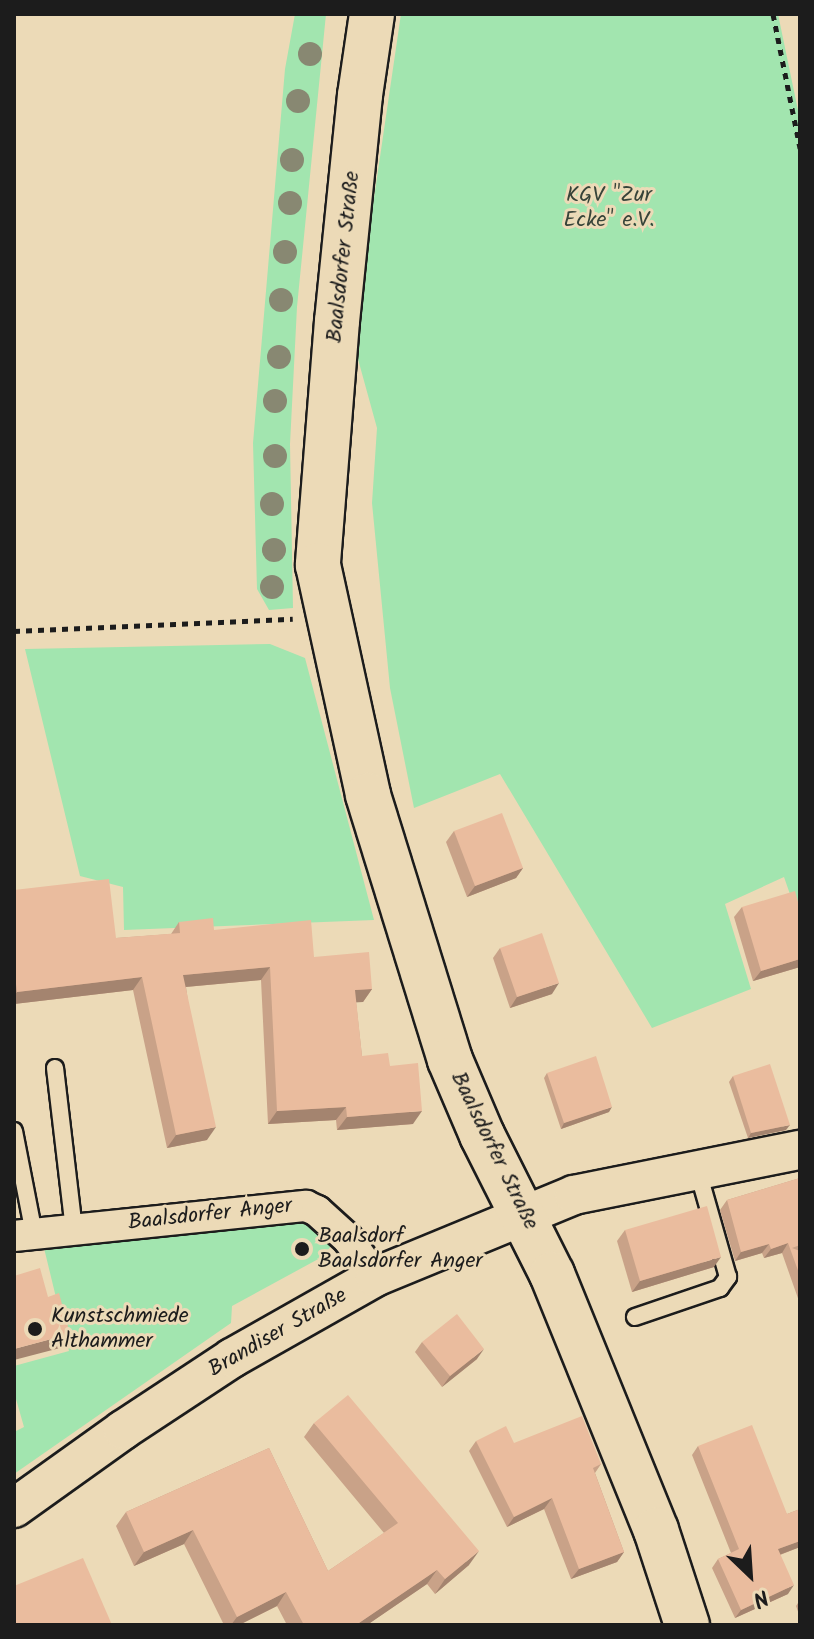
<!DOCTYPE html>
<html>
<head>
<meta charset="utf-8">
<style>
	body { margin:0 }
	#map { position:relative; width:814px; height:1639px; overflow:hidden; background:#ecdab7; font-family:Kalam,sans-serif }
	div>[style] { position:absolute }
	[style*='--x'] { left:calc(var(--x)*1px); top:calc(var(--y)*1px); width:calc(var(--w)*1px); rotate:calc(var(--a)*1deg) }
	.green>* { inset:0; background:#a2e5af }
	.path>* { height:5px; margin-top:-2.5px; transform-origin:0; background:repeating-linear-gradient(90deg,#1c1c1c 0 6px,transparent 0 12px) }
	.roads { filter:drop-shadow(2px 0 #1c1c1c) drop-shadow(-2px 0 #1c1c1c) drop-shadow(0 2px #1c1c1c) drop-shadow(0 -2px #1c1c1c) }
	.service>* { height:16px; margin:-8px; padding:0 8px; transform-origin:8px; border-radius:8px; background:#ecdab7 }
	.minor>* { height:30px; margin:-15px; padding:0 15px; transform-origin:15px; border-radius:15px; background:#ecdab7 }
	.tertiary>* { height:38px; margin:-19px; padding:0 19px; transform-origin:19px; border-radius:19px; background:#ecdab7 }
	.secondary>* { height:44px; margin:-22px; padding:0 22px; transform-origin:22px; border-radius:22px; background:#ecdab7 }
	.trees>* { width:24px; height:24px; margin:-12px; border-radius:50%; background:#888872 }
	.wall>* { inset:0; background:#c9a288 }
	.shaded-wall>* { inset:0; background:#a4846f }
	.building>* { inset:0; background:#eabc9e }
	.dots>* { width:22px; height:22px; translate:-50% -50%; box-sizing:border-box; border:4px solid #ecdab7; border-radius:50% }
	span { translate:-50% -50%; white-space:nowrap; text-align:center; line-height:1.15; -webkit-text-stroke:6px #ecdab7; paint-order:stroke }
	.park-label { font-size:22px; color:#374439 }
	.street-label { font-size:22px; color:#1c1c1c }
	.poi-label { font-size:22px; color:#1c1c1c }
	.left { translate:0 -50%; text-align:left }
	.frame { position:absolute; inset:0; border:16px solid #1c1c1c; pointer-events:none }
	.north { position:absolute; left:710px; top:1535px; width:80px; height:80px; -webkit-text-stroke:6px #ecdab7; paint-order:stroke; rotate:155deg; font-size:22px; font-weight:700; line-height:32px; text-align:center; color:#1c1c1c }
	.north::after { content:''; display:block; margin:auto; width:28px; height:36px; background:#1c1c1c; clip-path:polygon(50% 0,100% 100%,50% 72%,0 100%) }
</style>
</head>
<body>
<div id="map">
	<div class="green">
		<i style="clip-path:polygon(295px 14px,326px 14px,297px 307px,290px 444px,293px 608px,269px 610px,257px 589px,253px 443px,285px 69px)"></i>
		<i style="clip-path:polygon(401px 14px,778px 14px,800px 120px,800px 923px,784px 877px,725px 904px,751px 989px,652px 1028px,500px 774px,414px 808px,390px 688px,372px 503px,377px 428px,353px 341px)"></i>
		<i style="clip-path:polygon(270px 644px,305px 658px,374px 920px,124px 930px,123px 887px,80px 876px,25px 649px)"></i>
		<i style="clip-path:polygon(296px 1218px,320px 1225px,331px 1246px,322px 1257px,232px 1306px,231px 1323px,14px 1474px,14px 1432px,24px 1427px,14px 1392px,14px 1366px,69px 1351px,44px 1248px)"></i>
	</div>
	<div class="path">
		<i style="--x:773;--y:14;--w:137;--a:78.6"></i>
		<i style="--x:14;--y:631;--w:279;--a:-2.5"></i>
	</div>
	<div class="roads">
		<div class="service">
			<i style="--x:55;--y:1068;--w:162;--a:83.3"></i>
			<i style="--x:14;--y:1131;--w:105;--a:79"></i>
			<i style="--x:635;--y:1317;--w:90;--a:-18.8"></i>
			<i style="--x:720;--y:1288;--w:14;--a:-54"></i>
			<i style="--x:728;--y:1277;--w:109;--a:-105.9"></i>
		</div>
		<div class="minor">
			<i style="--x:14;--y:1236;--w:294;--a:-5.9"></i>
			<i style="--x:306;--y:1206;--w:12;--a:24"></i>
			<i style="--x:317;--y:1211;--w:42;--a:42.1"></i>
			<i style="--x:348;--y:1239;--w:47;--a:54.6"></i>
		</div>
		<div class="tertiary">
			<i style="--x:14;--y:1508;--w:134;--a:-35.6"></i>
			<i style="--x:123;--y:1430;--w:131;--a:-33.4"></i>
			<i style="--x:232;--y:1358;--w:164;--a:-29.5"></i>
			<i style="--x:375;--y:1277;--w:215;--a:-22.4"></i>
			<i style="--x:574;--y:1195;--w:230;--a:-11.3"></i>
		</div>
		<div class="secondary">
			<i style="--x:372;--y:14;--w:82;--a:98.4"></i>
			<i style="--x:360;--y:95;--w:227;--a:95.8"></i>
			<i style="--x:337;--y:321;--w:245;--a:94.5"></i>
			<i style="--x:318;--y:565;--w:235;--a:77.7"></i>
			<i style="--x:368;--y:795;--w:277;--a:72.8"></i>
			<i style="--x:450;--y:1060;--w:82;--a:66.9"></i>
			<i style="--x:482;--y:1135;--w:156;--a:63.3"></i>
			<i style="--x:552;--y:1274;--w:276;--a:67.9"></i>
			<i style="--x:656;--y:1530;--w:100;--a:71.9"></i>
		</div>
	</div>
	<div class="trees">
		<i style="left:310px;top:54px"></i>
		<i style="left:298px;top:101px"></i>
		<i style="left:292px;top:160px"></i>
		<i style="left:290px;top:203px"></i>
		<i style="left:285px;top:252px"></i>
		<i style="left:281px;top:300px"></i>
		<i style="left:279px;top:357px"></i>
		<i style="left:275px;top:401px"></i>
		<i style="left:275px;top:456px"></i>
		<i style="left:272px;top:504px"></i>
		<i style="left:274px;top:550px"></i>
		<i style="left:272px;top:587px"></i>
	</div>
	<div class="wall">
		<i style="clip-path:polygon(454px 831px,523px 868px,516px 878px,467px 897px,446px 842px)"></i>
		<i style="clip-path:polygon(14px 890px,116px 938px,171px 934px,179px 922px,214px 930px,314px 957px,372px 989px,363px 1002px,356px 1002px,362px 1056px,390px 1066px,413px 1124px,337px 1130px,336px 1120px,268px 1124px,261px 980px,186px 987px,207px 1140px,167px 1148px,133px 990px,14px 1004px)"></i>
		<i style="clip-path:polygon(742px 907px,800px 909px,800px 967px,753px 981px,734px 917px)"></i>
		<i style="clip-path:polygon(500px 948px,552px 994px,510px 1008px,493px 958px)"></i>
		<i style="clip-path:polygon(547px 1073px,609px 1112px,561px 1129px,544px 1078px)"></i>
		<i style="clip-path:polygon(733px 1076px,786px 1130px,748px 1138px,729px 1082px)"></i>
		<i style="clip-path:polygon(800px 1178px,800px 1304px,782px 1253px,764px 1258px,762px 1253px,735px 1261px,720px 1210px,727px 1200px)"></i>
		<i style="clip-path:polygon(625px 1230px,714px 1267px,632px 1292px,617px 1241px)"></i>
		<i style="clip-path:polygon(422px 1342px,477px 1359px,442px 1387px,415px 1352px)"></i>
		<i style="clip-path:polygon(314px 1423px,469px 1565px,435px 1594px,427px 1584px,367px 1625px,287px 1625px,277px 1606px,239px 1625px,224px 1625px,184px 1544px,134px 1566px,116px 1526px,126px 1512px,269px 1448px,328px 1571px,384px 1533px,304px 1437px)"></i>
		<i style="clip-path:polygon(476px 1441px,514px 1443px,601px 1464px,595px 1473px,624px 1552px,617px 1562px,571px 1579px,544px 1509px,507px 1527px,469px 1451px)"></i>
		<i style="clip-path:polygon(698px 1446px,787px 1514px,800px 1509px,800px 1547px,780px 1555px,788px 1594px,735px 1618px,712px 1568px,718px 1559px,731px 1553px,692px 1455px)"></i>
		<i style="clip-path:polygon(800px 1600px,800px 1617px,796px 1606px)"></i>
	</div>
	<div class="shaded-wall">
		<i style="clip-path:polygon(523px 868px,516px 878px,467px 897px,475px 886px)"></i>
		<i style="clip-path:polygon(800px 959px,800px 967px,753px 981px,761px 971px)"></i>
		<i style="clip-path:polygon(270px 967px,261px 980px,174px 988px,183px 975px)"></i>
		<i style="clip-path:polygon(142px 977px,133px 990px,14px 1004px,14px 996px,17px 992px)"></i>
		<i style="clip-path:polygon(559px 983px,552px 994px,510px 1008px,517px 997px)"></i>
		<i style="clip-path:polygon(372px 989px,363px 1002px,346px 1003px,355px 990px)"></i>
		<i style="clip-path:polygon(346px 1107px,336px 1120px,268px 1124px,277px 1111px)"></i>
		<i style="clip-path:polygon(612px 1107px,609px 1112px,561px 1129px,564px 1123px)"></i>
		<i style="clip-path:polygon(422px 1111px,413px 1124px,337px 1130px,347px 1117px)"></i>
		<i style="clip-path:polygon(790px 1125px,786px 1130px,748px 1138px,751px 1133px)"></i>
		<i style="clip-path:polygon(216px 1127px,207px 1140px,167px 1148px,176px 1135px)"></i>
		<i style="clip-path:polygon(788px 1243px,782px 1253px,764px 1258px,771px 1249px)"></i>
		<i style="clip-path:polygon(769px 1244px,762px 1253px,735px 1261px,741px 1252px)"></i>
		<i style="clip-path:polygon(721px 1257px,714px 1267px,632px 1292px,640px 1281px)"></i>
		<i style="clip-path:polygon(70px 1334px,60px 1348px,14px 1360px,14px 1349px)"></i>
		<i style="clip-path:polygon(484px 1349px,477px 1359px,442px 1387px,450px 1376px)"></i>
		<i style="clip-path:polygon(552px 1498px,544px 1509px,507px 1527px,514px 1517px)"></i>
		<i style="clip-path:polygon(193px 1530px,184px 1544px,134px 1566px,144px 1552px)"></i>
		<i style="clip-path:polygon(800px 1541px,800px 1547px,771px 1558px,778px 1549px)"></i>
		<i style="clip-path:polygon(479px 1551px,469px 1565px,435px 1594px,445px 1579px)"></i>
		<i style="clip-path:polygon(624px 1552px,617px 1562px,571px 1579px,579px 1569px)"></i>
		<i style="clip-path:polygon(437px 1570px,427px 1584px,367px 1625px,356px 1625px)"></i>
		<i style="clip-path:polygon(794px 1585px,788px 1594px,735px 1618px,741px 1610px)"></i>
		<i style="clip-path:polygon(286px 1592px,277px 1606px,239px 1625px,231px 1625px,237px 1617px)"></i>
	</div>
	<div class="building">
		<i style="clip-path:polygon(502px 813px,523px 868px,475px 886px,454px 831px)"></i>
		<i style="clip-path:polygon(109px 879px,116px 938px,180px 933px,179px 922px,213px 918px,214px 930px,311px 920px,314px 957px,369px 952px,372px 989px,355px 990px,362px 1056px,388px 1053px,390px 1066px,418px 1063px,422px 1111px,347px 1117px,346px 1107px,277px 1111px,270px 967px,183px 975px,216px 1127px,176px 1135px,142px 977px,17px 992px,14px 968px,14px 890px)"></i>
		<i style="clip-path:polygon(795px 891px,800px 909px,800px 959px,761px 971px,742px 907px)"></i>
		<i style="clip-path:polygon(542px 933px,559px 983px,517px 997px,500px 948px)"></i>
		<i style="clip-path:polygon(596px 1056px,612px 1107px,564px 1123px,547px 1073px)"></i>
		<i style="clip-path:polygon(770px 1064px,790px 1125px,751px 1133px,733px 1076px)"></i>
		<i style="clip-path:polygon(800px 1178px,800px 1245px,792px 1248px,800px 1251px,800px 1276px,788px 1243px,771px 1249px,769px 1244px,741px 1252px,727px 1200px)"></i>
		<i style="clip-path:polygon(707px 1206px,721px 1257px,640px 1281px,625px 1230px)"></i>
		<i style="clip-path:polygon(40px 1268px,48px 1297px,59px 1293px,70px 1334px,14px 1349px,14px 1276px)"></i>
		<i style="clip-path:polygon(457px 1314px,484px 1349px,450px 1376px,422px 1342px)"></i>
		<i style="clip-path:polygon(348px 1395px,479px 1551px,445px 1579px,437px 1570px,356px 1625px,304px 1625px,286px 1592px,237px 1617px,193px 1530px,144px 1552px,126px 1512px,269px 1448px,328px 1571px,398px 1523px,314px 1423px)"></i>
		<i style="clip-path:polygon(582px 1416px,601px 1464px,593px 1468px,624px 1552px,579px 1569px,552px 1498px,514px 1517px,476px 1441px,506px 1426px,514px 1443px)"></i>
		<i style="clip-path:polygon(752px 1425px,787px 1514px,800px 1509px,800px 1541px,778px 1549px,794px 1585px,741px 1610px,718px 1559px,739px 1549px,698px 1446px)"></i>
		<i style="clip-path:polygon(83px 1558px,112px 1625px,14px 1625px,14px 1586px)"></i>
	</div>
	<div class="dots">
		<i style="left:302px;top:1249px;background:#1c1c1c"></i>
		<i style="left:35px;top:1329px;background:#1c1c1c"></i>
	</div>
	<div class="park-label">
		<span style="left:609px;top:208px">KGV "Zur<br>Ecke" e.V.</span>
	</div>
	<div class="street-label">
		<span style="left:344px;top:257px;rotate:-84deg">Baalsdorfer Straße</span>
		<span style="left:494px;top:1151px;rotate:64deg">Baalsdorfer Straße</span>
		<span style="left:210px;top:1215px;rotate:-6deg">Baalsdorfer Anger</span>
		<span style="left:278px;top:1333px;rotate:-30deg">Brandiser Straße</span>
	</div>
	<div class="poi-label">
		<span class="left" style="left:318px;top:1249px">Baalsdorf<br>Baalsdorfer Anger</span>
		<span class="left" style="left:51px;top:1329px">Kunstschmiede<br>Althammer</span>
	</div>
	<div class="frame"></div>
	<div class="north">N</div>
</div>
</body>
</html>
